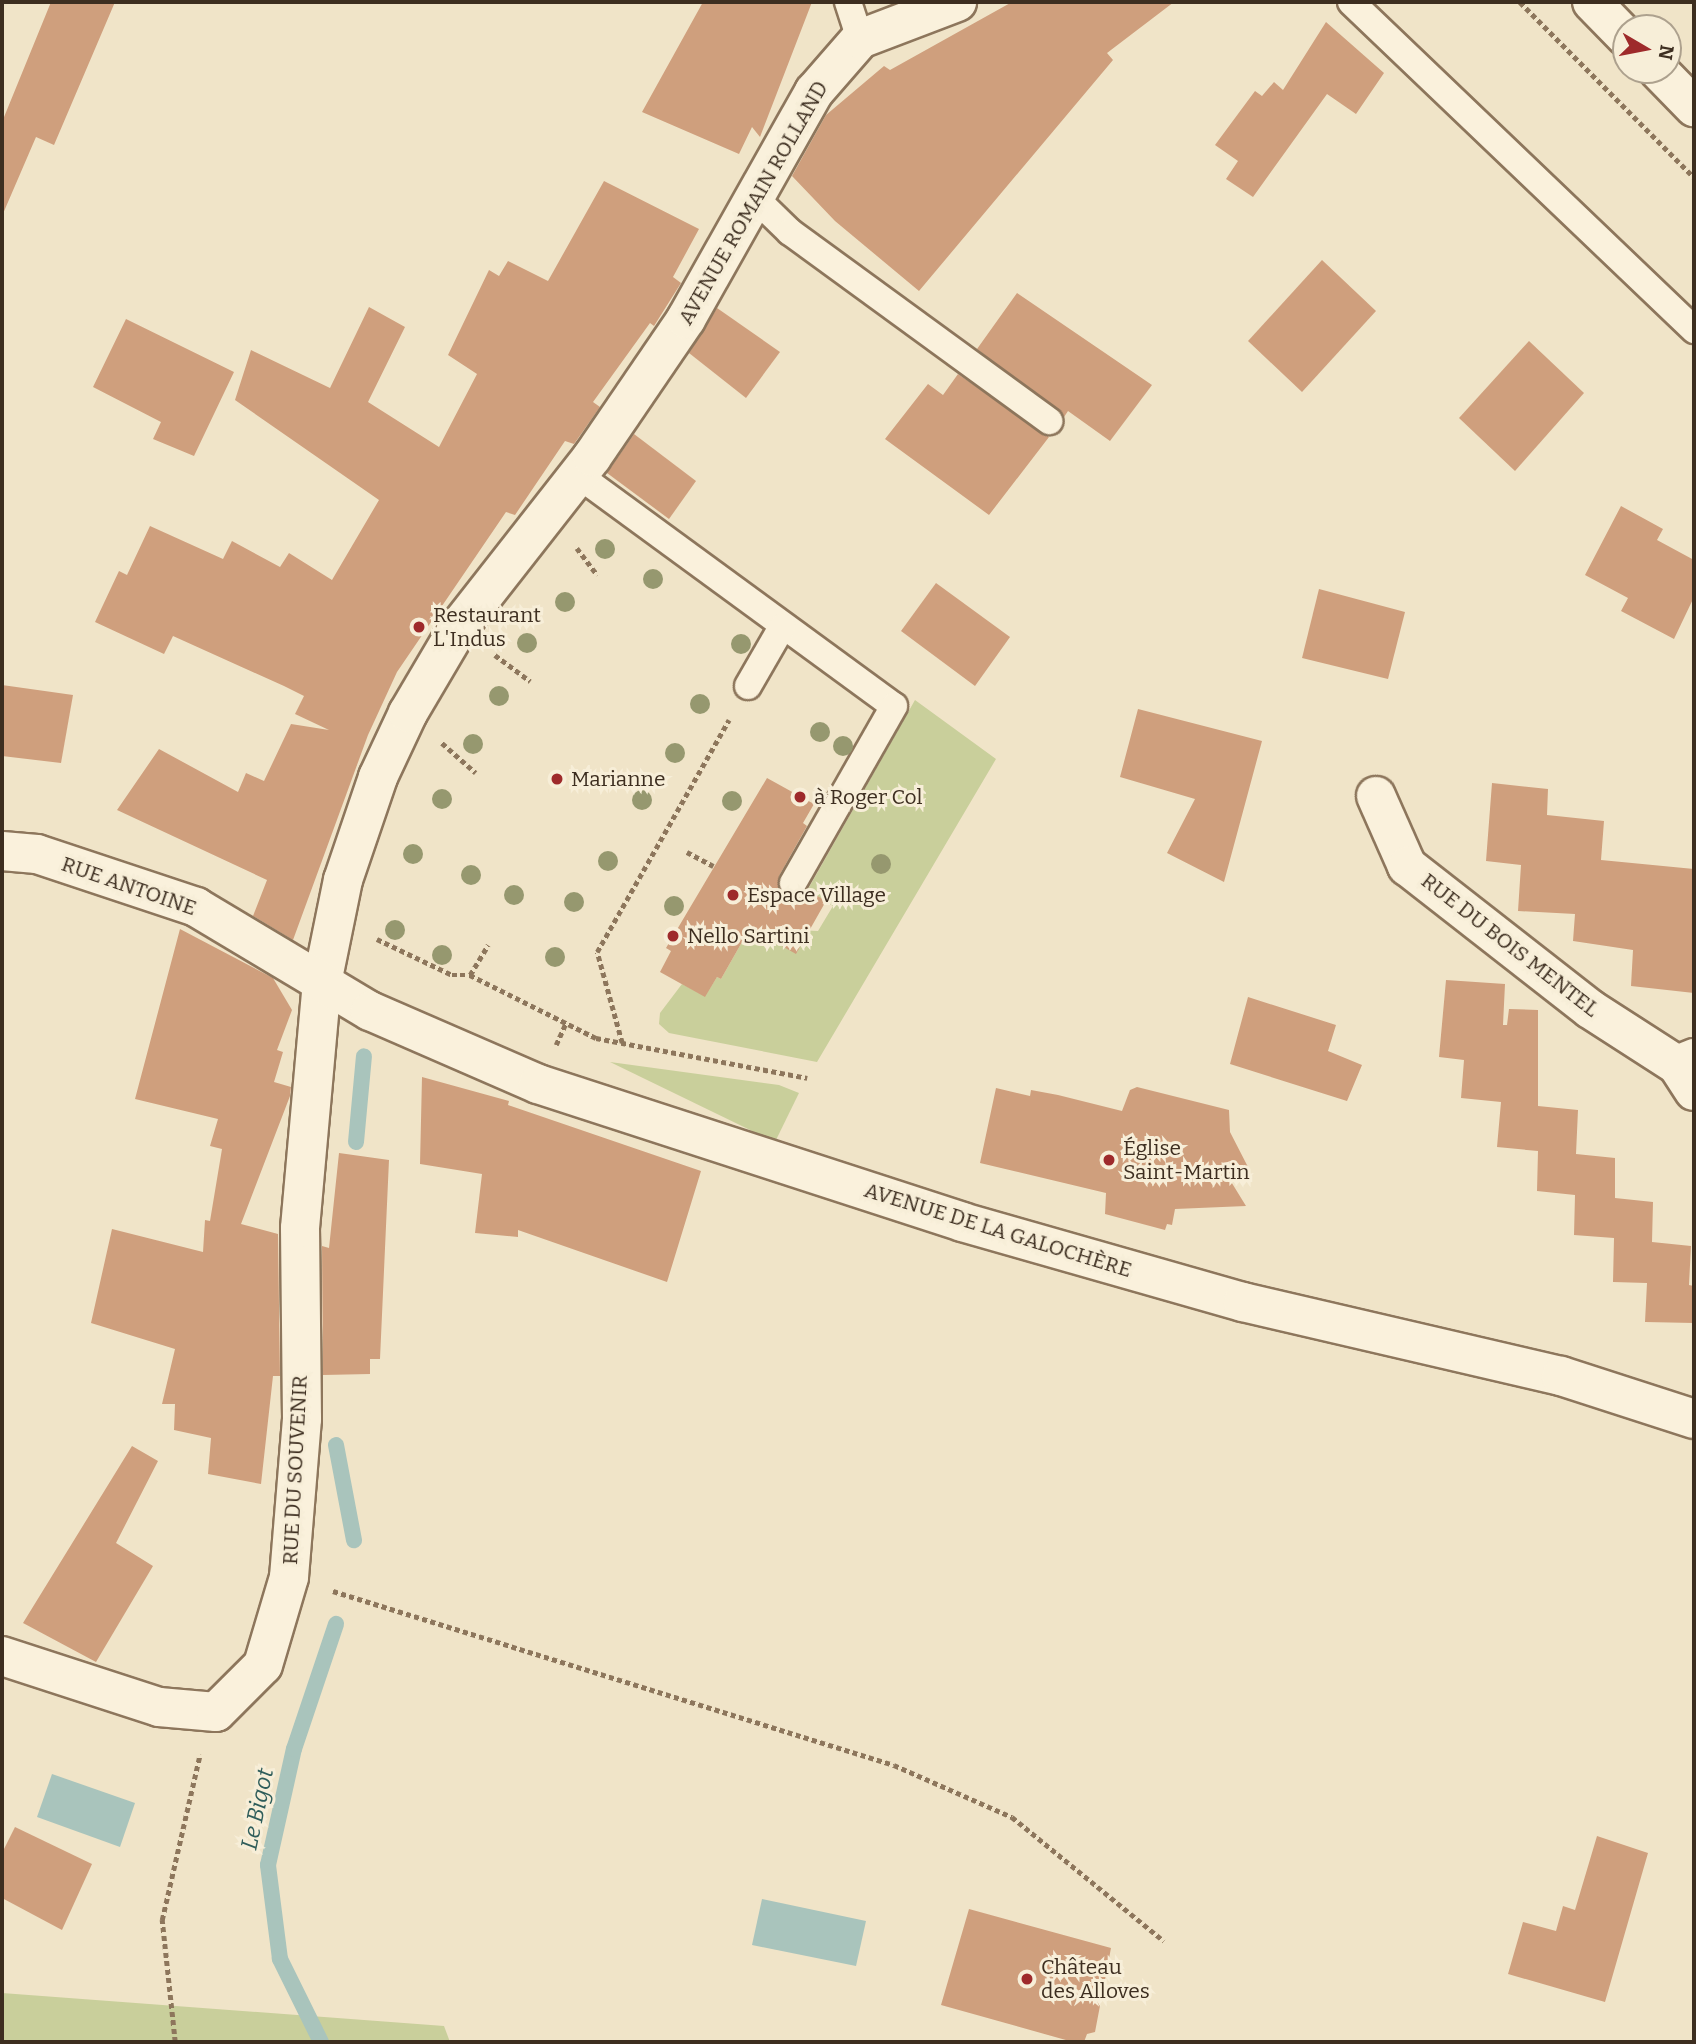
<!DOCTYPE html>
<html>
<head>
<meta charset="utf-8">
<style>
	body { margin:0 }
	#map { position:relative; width:1696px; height:2044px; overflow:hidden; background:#f0e4c8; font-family:Bitter,serif }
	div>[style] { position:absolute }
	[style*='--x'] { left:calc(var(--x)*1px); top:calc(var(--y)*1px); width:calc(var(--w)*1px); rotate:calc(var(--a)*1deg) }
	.green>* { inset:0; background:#c9cf9b }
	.water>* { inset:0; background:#a9c4bc }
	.stream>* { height:16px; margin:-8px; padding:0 8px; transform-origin:8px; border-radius:8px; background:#a9c4bc }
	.building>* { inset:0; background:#cf9f7d }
	.path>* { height:4.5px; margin-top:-2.25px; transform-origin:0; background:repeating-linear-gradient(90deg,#8d765c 0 5px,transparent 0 8.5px) }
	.roads { filter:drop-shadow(2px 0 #8d765c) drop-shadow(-2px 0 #8d765c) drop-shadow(0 2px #8d765c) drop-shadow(0 -2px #8d765c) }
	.service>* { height:26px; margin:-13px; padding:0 13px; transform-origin:13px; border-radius:13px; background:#faf1dc }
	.minor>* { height:38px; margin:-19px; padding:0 19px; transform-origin:19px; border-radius:19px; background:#faf1dc }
	.tertiary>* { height:38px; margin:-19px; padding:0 19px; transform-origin:19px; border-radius:19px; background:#faf1dc }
	.secondary>* { height:38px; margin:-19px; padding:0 19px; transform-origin:19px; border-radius:19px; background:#faf1dc }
	.trees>* { width:20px; height:20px; margin:-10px; border-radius:50%; background:#96986f }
	.dots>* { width:19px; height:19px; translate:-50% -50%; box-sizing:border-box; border:4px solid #f7eed8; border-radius:50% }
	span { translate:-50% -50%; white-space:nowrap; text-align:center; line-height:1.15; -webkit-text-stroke:6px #f7eed8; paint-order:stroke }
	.street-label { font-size:21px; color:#3d2e20 }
	.poi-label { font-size:21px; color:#3d2e20 }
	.left { translate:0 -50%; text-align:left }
	.water-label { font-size:23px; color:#2f5d5a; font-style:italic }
	.frame { position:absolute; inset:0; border:4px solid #3d2e20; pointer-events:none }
	.north { position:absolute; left:1612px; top:14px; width:70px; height:70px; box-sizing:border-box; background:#f7eed8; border:2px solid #ada18e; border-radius:50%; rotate:100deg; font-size:19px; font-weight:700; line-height:28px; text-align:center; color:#3d2e20 }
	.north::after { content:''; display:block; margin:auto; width:24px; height:32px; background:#9e2a2b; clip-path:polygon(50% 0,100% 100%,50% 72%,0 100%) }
</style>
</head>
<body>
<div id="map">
	<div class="green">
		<i style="clip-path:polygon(915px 700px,996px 759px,817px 1062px,669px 1033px,659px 1024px,660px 1013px,682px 984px,705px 996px,717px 977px,721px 979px,750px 928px,818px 931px,833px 906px,807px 891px)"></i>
		<i style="clip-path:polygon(610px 1062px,779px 1085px,799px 1093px,775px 1142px)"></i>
		<i style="clip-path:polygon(2px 1993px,444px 2026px,450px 2042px,2px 2042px)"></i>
	</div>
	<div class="water">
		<i style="clip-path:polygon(52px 1774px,135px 1803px,120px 1847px,37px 1817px)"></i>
		<i style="clip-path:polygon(762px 1899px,866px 1921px,856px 1966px,752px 1945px)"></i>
	</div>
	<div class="stream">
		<i style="--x:356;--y:1142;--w:86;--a:-84.7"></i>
		<i style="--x:336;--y:1445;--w:97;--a:79.3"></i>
		<i style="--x:321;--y:2042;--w:93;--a:-116.3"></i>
		<i style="--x:280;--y:1959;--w:95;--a:-97.3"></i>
		<i style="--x:268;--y:1865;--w:119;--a:-77.4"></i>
		<i style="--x:294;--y:1749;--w:132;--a:-71.4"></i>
	</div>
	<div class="building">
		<i style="clip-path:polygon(51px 2px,115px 2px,54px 145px,36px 137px,2px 216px,2px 122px)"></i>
		<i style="clip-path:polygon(703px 2px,812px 2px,760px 137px,752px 127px,739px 154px,642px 112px)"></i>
		<i style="clip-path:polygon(1012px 2px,1174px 2px,1107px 53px,1113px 60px,919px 291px,835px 221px,792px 176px,826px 115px,884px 66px,890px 70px)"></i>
		<i style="clip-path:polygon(1326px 22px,1384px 73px,1356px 114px,1327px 94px,1253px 197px,1226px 179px,1238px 161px,1215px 145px,1255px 91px,1262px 96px,1274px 82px,1283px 90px)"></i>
		<i style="clip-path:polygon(604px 181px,699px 229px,673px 277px,681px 283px,654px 326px,650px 323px,593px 402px,600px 407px,574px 444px,565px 441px,515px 515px,506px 512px,397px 672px,368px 735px,293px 940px,253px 916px,267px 880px,117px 810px,159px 749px,238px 792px,246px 773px,264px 781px,291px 724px,329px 730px,295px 714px,304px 696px,284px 686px,173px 636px,164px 654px,95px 622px,119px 571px,127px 575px,150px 526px,223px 559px,232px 541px,280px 567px,289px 553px,332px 580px,379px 500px,235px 400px,251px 350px,330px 388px,369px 307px,405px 327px,368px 402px,439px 447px,477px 374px,448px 355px,489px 270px,499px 276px,508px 261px,548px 281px)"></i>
		<i style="clip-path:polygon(1322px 260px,1376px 311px,1302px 392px,1248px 341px)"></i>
		<i style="clip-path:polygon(1017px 293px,1152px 385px,1110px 441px,1068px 411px,1064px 417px,977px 349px)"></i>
		<i style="clip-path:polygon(717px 308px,780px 352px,746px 398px,689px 353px)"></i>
		<i style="clip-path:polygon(126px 319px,234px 372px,194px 456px,153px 439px,161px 422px,93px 387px)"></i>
		<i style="clip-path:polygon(1529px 341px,1584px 393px,1515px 471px,1459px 418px)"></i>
		<i style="clip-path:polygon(958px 374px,1049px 437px,989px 515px,885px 439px,928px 384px,943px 395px)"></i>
		<i style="clip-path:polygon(634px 434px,696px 481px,669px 519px,607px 473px)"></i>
		<i style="clip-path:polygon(1621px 506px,1663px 529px,1657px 540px,1694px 560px,1694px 597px,1674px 639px,1621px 611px,1628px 598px,1585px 575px)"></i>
		<i style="clip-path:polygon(936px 583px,1010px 637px,975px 686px,901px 631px)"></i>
		<i style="clip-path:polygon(1319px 589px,1405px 612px,1388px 679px,1302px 658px)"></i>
		<i style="clip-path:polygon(2px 685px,73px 695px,61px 763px,2px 756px)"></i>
		<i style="clip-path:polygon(1138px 709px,1262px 741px,1224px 882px,1167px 853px,1195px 799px,1120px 777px)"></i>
		<i style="clip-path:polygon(767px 778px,814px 804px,803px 823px,807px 826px,779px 876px,779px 890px,792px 899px,807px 890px,826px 901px,796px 954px,750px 928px,721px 979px,717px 977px,705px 997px,660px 972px,671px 951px,666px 948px)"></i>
		<i style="clip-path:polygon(1492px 783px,1548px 789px,1547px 815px,1604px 821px,1601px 860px,1694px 869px,1694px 993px,1631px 986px,1633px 950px,1573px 941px,1575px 914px,1518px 911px,1521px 865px,1486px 861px)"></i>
		<i style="clip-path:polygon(180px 929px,273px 978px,292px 1010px,277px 1050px,283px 1052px,274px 1082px,291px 1087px,290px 1096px,241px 1224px,278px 1234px,280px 1376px,273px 1376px,261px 1484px,208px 1474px,211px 1438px,174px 1430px,175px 1404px,162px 1404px,175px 1349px,91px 1323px,112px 1229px,203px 1252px,205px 1220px,210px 1221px,222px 1149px,210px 1146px,218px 1119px,135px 1099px)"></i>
		<i style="clip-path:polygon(1446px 980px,1505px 984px,1503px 1025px,1507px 1025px,1509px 1009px,1538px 1010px,1538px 1106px,1578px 1110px,1576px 1154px,1615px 1158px,1615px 1198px,1653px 1202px,1652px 1242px,1691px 1246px,1689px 1285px,1694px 1286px,1694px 1323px,1645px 1322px,1647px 1283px,1613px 1282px,1614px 1238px,1574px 1235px,1575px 1195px,1537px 1191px,1538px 1151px,1497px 1147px,1501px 1102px,1461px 1098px,1464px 1060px,1439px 1057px)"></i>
		<i style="clip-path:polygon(1248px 997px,1336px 1025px,1328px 1051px,1362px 1065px,1347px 1101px,1230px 1064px)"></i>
		<i style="clip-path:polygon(422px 1077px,509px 1101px,508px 1105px,701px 1171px,667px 1282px,518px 1230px,518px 1237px,475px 1233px,482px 1174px,420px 1164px)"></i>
		<i style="clip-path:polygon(1137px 1087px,1229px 1110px,1230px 1132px,1248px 1167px,1230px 1180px,1246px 1206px,1175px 1209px,1172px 1225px,1167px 1224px,1165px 1230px,1105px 1214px,1106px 1193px,980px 1163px,996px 1088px,1030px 1096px,1031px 1090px,1058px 1095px,1122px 1111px,1130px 1090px)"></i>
		<i style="clip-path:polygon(339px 1153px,389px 1160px,380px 1359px,370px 1359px,370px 1374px,323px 1375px,322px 1246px,329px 1248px)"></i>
		<i style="clip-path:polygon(132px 1446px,158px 1461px,116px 1543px,153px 1566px,96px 1662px,23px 1623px)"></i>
		<i style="clip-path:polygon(15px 1827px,92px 1864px,62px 1930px,2px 1898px,2px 1853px)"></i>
		<i style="clip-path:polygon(1597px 1836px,1648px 1853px,1605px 2002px,1508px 1974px,1523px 1922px,1556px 1931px,1563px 1906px,1575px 1910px)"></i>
		<i style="clip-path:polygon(969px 1909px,1111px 1948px,1095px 2032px,1087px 2034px,1084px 2042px,1073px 2042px,941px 2005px)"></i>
	</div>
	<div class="path">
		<i style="--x:1520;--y:2;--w:247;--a:45.2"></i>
		<i style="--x:577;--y:548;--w:34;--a:53"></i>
		<i style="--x:495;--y:655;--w:44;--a:36.6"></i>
		<i style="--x:442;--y:743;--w:45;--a:41.4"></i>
		<i style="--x:687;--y:852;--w:30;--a:28"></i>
		<i style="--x:377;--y:939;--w:83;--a:25.6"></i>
		<i style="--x:452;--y:975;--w:18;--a:0"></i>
		<i style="--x:470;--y:975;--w:141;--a:26.6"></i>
		<i style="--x:596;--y:1038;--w:215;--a:10.7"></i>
		<i style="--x:470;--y:975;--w:35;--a:-59"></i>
		<i style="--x:622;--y:1043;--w:94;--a:-105.4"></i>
		<i style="--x:597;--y:952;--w:267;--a:-60.4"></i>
		<i style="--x:556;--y:1045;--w:24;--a:-66"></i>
		<i style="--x:333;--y:1591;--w:587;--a:17.23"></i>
		<i style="--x:894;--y:1765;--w:129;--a:23.8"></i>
		<i style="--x:1012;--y:1817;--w:196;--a:39.2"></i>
		<i style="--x:175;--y:2042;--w:123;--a:-96.1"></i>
		<i style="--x:162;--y:1920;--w:170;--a:-77.1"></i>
	</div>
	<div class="roads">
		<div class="service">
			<i style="--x:848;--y:2;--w:39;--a:72"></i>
			<i style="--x:1351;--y:2;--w:475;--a:43.7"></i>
			<i style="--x:754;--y:197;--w:50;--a:44.2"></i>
			<i style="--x:790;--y:232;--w:321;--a:36.1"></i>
			<i style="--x:578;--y:475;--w:391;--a:36.2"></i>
			<i style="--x:894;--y:706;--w:204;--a:119.7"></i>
			<i style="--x:748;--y:686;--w:68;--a:-60"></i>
		</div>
		<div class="minor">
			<i style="--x:1376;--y:796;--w:77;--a:66.1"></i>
			<i style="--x:1407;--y:866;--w:232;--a:38"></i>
			<i style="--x:1590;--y:1009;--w:103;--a:32.8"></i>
			<i style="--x:1694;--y:1058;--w:18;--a:158"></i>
			<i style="--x:1677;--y:1065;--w:31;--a:57"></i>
			<i style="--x:2;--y:1656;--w:165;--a:18"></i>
			<i style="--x:159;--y:1707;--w:57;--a:5"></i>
			<i style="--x:216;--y:1712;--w:66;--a:-45"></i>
			<i style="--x:263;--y:1665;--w:92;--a:-73.5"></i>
			<i style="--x:289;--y:1577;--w:159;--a:-85.3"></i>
			<i style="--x:302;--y:1419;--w:191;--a:-90.6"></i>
			<i style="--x:300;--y:1228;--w:246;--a:-84.9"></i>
			<i style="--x:322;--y:983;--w:105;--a:-78.5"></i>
			<i style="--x:343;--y:880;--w:109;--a:-71.2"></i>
			<i style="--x:378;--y:777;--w:71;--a:-64.9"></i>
			<i style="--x:408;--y:713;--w:99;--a:-59.5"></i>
			<i style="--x:458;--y:628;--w:217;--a:-51.9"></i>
			<i style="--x:592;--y:457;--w:167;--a:-55.7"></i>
			<i style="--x:686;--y:319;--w:261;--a:-60.6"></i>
			<i style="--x:814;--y:92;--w:70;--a:-49"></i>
			<i style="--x:860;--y:39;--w:104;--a:-20.9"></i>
		</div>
		<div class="tertiary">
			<i style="--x:2;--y:851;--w:35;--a:5"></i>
			<i style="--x:37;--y:854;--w:168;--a:18.4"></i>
			<i style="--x:196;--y:907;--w:203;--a:30.9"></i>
			<i style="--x:370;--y:1011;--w:183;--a:23.5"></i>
			<i style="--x:538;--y:1084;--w:446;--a:18"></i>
			<i style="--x:962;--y:1222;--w:292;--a:15.9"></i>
			<i style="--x:1243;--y:1302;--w:326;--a:13.1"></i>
			<i style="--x:1561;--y:1376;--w:140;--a:17.9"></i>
		</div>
		<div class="secondary">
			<i style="--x:1592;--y:2;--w:49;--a:45.8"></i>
			<i style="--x:1658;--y:70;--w:52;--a:45.8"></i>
		</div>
	</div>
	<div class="trees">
		<i style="left:605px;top:549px"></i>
		<i style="left:653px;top:579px"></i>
		<i style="left:565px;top:602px"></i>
		<i style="left:527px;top:643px"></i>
		<i style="left:741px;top:644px"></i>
		<i style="left:499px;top:696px"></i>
		<i style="left:700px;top:704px"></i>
		<i style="left:820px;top:732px"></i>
		<i style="left:473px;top:744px"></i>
		<i style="left:843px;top:746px"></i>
		<i style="left:675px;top:753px"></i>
		<i style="left:442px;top:799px"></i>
		<i style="left:642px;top:800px"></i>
		<i style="left:732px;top:801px"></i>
		<i style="left:413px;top:854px"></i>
		<i style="left:608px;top:861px"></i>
		<i style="left:881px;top:864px"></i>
		<i style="left:471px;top:875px"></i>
		<i style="left:514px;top:895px"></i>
		<i style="left:574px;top:902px"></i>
		<i style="left:674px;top:906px"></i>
		<i style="left:395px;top:930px"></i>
		<i style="left:442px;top:955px"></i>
		<i style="left:555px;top:957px"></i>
	</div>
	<div class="dots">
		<i style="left:419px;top:627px;background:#9e2a2b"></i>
		<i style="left:557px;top:779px;background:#9e2a2b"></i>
		<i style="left:800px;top:797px;background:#9e2a2b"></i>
		<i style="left:733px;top:895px;background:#9e2a2b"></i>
		<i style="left:673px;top:936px;background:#9e2a2b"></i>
		<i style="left:1109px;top:1160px;background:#9e2a2b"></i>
		<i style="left:1027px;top:1979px;background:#9e2a2b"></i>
	</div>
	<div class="street-label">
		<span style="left:753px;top:203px;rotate:-60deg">AVENUE ROMAIN ROLLAND</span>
		<span style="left:129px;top:886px;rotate:19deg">RUE ANTOINE</span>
		<span style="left:1510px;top:945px;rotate:38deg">RUE DU BOIS MENTEL</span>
		<span style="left:998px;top:1230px;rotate:17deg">AVENUE DE LA GALOCHÈRE</span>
		<span style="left:295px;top:1470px;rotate:-87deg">RUE DU SOUVENIR</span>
	</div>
	<div class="poi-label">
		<span class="left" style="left:433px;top:627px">Restaurant<br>L'Indus</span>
		<span class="left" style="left:571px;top:779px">Marianne</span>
		<span class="left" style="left:814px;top:797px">à Roger Col</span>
		<span class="left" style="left:747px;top:895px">Espace Village</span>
		<span class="left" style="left:687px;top:936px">Nello Sartini</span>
		<span class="left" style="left:1123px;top:1160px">Église<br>Saint-Martin</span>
		<span class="left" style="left:1041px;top:1979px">Château<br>des Alloves</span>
	</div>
	<div class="water-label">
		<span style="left:257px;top:1809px;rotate:-78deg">Le Bigot</span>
	</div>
	<div class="frame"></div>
	<div class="north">N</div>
</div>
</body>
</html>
